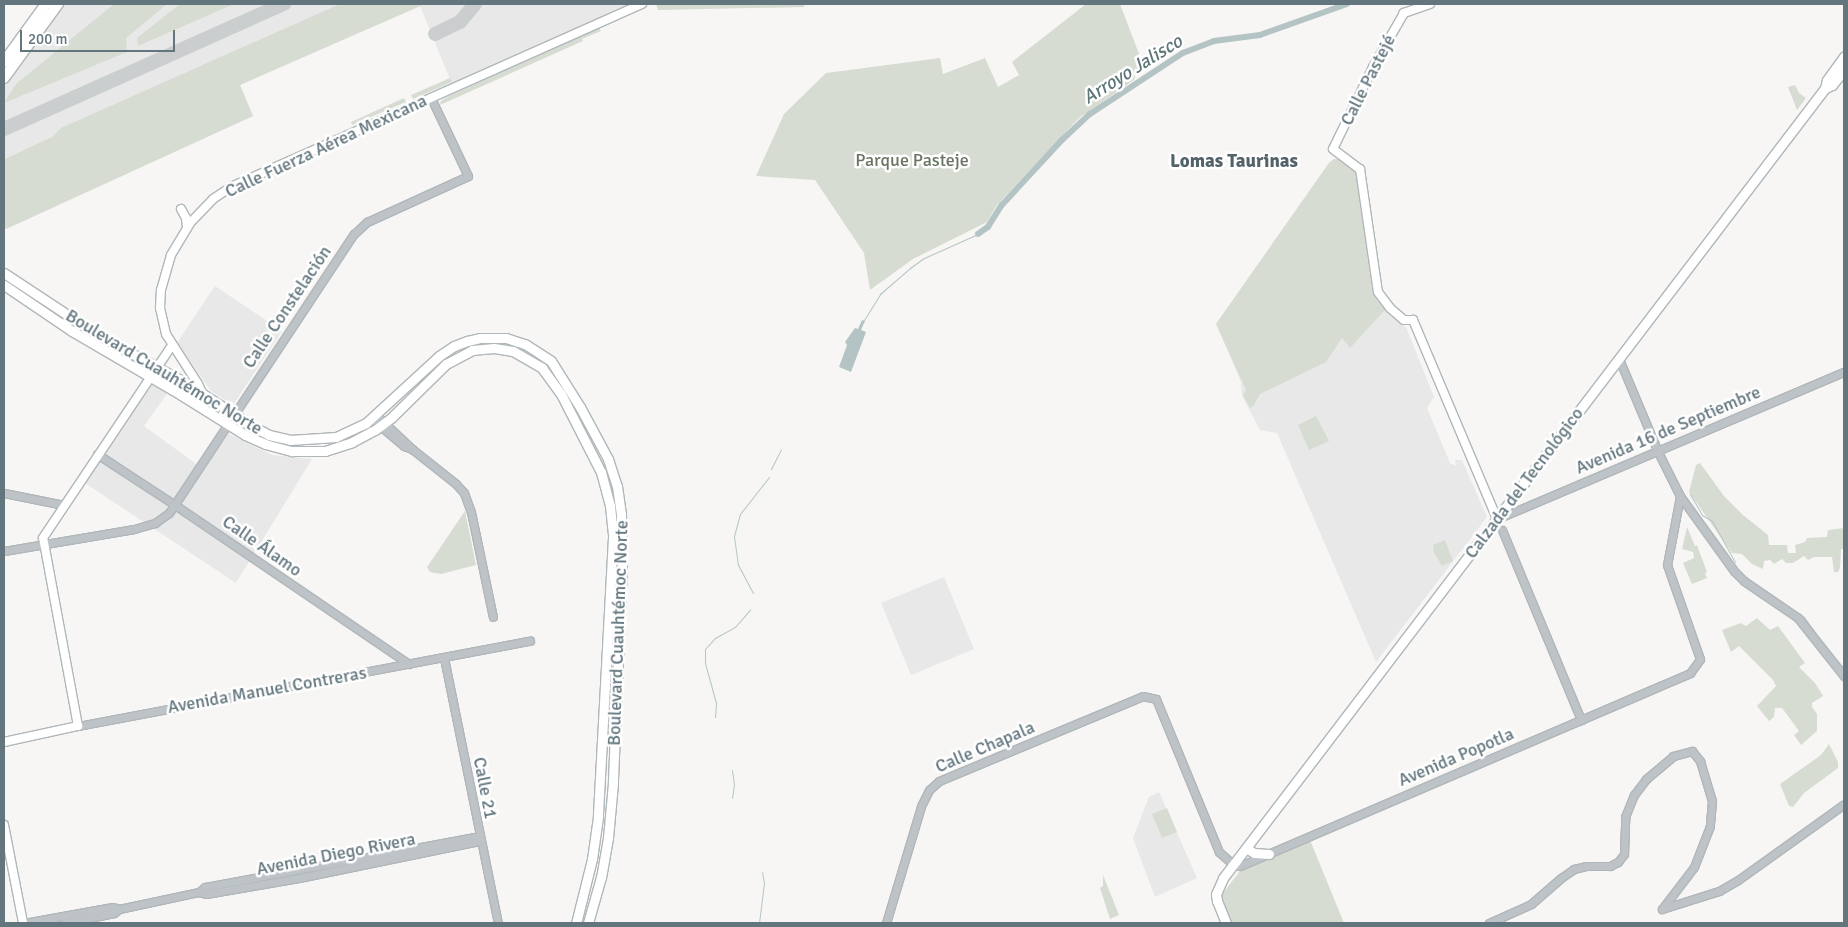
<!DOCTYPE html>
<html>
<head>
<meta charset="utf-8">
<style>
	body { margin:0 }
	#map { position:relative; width:1848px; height:927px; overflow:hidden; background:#f7f6f4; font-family:Signika,sans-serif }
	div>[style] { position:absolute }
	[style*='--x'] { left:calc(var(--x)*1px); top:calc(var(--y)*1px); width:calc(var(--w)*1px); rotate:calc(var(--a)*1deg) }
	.built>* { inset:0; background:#e7e8e7 }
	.green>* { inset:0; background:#d7dcd3 }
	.water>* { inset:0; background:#b4c4c5 }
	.stream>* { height:1px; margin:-0.5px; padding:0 0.5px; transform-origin:0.5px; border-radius:0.5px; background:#b4c4c5 }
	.canal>* { height:5.5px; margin:-2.75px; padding:0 2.75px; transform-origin:2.75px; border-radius:2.75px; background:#b4c4c5 }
	.taxiway>* { height:14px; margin:-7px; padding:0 7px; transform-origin:7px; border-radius:7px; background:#cacecf }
	.roads { filter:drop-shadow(1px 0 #b0b7ba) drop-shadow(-1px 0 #b0b7ba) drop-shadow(0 1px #b0b7ba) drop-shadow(0 -1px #b0b7ba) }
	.tertiary>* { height:7px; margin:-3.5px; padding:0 3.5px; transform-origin:3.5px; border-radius:3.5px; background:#bdc3c6 }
	.secondary>* { height:8px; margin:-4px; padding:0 4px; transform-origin:4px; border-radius:4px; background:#fff }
	.primary>* { height:9px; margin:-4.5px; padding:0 4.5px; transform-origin:4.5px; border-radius:4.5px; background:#fff }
	.trunk>* { height:10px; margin:-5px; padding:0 5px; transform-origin:5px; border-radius:5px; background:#fff }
	span { translate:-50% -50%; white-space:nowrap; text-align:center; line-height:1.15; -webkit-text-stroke:5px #fff; paint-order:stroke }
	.street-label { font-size:18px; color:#63767e }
	.park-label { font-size:18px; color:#687661 }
	.water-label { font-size:19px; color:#5e7679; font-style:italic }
	.neighbourhood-label { font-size:19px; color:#546369; font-weight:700 }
	.frame { position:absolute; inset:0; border:5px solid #63767e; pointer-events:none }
	.scale { position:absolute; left:20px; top:30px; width:155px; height:22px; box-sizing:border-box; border:2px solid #63767e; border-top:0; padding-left:6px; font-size:15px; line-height:18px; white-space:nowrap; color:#63767e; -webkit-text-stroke:4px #fff; paint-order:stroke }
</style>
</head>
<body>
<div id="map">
	<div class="built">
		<i style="clip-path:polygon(65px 4px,630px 4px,452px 84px,420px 6px,240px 85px,253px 116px,6px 229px,4px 225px,4px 87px)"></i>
		<i style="clip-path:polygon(1334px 159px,1340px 159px,1350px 163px,1356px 173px,1376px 299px,1394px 319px,1406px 327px,1434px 397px,1427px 408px,1450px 463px,1456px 466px,1455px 460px,1462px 460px,1487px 517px,1376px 662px,1277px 433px,1260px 430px,1242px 396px,1241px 382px,1216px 324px,1329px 163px)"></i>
		<i style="clip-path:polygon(215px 286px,282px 331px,233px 405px,211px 391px,177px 343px)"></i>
		<i style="clip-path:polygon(153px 383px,167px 394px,144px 426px,203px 469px,229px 434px,272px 455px,312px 459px,236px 583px,85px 483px)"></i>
		<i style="clip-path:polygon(944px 577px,974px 649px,911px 675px,881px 603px)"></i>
		<i style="clip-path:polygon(1159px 792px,1197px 878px,1155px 897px,1133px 838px,1149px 797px)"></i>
	</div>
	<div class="green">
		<i style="clip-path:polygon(114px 4px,167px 4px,126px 38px,127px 52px,4px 103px,16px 84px)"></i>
		<i style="clip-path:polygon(180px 4px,234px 4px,138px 46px,137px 38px)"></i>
		<i style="clip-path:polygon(340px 4px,425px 4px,240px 85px,253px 116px,6px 229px,4px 225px,4px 157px,5px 159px,52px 137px,61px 128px)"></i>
		<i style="clip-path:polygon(656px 4px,803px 4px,805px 7px,658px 10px)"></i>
		<i style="clip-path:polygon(1086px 4px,1120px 4px,1141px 59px,1134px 80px,1079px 118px,997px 205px,987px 222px,913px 259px,870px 290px,864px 253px,815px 180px,756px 176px,784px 114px,826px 73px,940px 58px,943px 74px,985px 58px,998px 87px,1019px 75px,1012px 62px)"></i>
		<i style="clip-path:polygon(599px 28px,601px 31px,582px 39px,583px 41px,440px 105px,441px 101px,449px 96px)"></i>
		<i style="clip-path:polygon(450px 78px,452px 82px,413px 99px,411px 95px)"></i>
		<i style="clip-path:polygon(1795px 85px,1799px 93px,1806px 98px,1797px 110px,1788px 87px)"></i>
		<i style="clip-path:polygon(404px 98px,406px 102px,352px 125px,351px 122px)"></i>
		<i style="clip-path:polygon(1334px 159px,1346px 160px,1356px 172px,1372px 289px,1376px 299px,1385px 310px,1350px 348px,1342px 338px,1326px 362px,1260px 394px,1254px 405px,1250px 408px,1243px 395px,1246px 390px,1216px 324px,1329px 163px)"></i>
		<i style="clip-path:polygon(4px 277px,112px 348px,101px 344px,4px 280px)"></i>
		<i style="clip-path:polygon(1316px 416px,1329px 441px,1309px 450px,1298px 425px)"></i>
		<i style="clip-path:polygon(1700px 463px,1724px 496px,1743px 515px,1768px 535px,1769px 545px,1787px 545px,1788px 553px,1796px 553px,1795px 545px,1805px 542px,1807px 538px,1827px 537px,1828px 530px,1844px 528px,1844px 549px,1841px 549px,1840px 568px,1838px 572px,1834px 572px,1832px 557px,1814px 557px,1808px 560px,1804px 556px,1793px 563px,1786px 563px,1782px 559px,1774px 564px,1770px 560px,1764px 561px,1763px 569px,1752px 564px,1742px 554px,1732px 553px,1689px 492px,1696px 465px)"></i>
		<i style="clip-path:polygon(465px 511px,476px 565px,441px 574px,430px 572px,427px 567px)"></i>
		<i style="clip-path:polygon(1687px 527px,1695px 546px,1697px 545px,1707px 572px,1705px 573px,1707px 578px,1692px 584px,1683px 563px,1694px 558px,1693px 552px,1682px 549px)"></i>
		<i style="clip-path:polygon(1445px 540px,1453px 561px,1442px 566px,1434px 553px,1433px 545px)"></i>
		<i style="clip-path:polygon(1757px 618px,1770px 630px,1778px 626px,1805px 663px,1799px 667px,1815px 683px,1823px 696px,1812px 703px,1812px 707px,1817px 714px,1817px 731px,1801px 745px,1794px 735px,1799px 731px,1782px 708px,1775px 708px,1774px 717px,1769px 721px,1757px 706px,1776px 686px,1773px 680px,1739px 646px,1731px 652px,1722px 630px,1741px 623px,1746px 626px)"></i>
		<i style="clip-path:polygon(1829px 744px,1838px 762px,1838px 768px,1804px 793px,1793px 807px,1789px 806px,1780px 784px,1821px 755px)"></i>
		<i style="clip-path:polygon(1167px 808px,1177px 832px,1162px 838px,1152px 814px)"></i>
		<i style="clip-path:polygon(1310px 840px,1344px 923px,1230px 923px,1221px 901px,1223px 893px,1240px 871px)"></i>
		<i style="clip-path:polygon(1103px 875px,1119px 915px,1110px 919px,1100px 888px,1103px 886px)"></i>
	</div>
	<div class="water">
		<i style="clip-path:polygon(862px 320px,865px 321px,861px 330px,866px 332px,851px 372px,839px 367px,847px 345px,845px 342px,855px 328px,858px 329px)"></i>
	</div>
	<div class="stream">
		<i style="--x:864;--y:320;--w:31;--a:-58"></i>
		<i style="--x:880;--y:294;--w:40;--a:-41"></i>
		<i style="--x:910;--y:268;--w:17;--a:-36"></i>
		<i style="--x:924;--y:258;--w:59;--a:-24"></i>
		<i style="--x:771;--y:469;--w:22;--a:-63"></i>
		<i style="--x:1690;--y:494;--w:24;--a:60"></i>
		<i style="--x:1702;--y:515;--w:12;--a:31"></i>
		<i style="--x:1712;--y:521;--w:47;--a:60.7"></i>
		<i style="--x:753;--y:593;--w:32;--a:-118"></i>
		<i style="--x:738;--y:565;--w:29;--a:-98"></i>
		<i style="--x:734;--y:536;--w:23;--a:-75"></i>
		<i style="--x:740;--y:514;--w:47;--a:-51.9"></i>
		<i style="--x:1789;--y:608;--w:17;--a:31"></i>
		<i style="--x:1804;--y:617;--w:43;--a:54.5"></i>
		<i style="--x:715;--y:717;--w:14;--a:-86"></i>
		<i style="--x:716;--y:703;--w:41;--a:-105.4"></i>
		<i style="--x:705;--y:663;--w:14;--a:-90"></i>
		<i style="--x:705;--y:649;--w:15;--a:-48"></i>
		<i style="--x:715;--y:638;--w:23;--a:-29"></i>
		<i style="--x:735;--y:627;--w:23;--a:-49"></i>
		<i style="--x:732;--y:770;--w:14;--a:82"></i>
		<i style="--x:734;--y:784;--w:14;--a:98"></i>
		<i style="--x:759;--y:923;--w:40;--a:-82.9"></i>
		<i style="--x:764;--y:883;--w:11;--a:-100"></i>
	</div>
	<div class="canal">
		<i style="--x:978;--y:234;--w:12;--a:-35"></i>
		<i style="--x:988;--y:227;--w:26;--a:-58"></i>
		<i style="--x:1002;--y:205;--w:88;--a:-47.3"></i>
		<i style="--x:1062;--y:140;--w:38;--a:-43"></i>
		<i style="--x:1090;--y:114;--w:111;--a:-33.3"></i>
		<i style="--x:1183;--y:53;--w:33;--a:-21"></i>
		<i style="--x:1214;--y:41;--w:46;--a:-7.4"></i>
		<i style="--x:1260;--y:35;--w:92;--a:-19.6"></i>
	</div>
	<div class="taxiway">
		<i style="--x:435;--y:34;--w:28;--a:-26"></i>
		<i style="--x:460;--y:22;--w:23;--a:-50"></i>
		<i style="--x:4;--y:129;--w:307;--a:-24.1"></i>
	</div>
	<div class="roads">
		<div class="tertiary">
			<i style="--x:1619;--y:359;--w:101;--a:67.2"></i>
			<i style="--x:1658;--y:452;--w:49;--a:63.4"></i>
			<i style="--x:1680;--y:496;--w:92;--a:54.2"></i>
			<i style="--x:1734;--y:571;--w:14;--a:45"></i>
			<i style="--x:1744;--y:581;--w:65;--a:34.4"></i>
			<i style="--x:1798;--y:618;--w:74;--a:51.6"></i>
			<i style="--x:376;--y:415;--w:50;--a:43.4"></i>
			<i style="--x:412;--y:449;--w:56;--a:38.5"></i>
			<i style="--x:456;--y:484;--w:12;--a:48"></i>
			<i style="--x:464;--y:493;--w:20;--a:70"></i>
			<i style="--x:471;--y:512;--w:107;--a:78.2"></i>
			<i style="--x:372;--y:419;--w:42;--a:40.2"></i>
			<i style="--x:404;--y:446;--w:9;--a:21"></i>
			<i style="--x:97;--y:454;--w:93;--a:33.2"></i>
			<i style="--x:175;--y:505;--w:283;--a:34.2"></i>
			<i style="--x:4;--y:493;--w:61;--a:11.3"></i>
			<i style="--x:1504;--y:516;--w:369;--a:-23"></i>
			<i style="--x:1502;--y:530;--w:206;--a:67.4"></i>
			<i style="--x:4;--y:551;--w:132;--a:-9.6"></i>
			<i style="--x:134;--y:529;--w:22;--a:-16"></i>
			<i style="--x:155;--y:523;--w:17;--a:-36"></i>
			<i style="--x:169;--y:513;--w:335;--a:-56.5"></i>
			<i style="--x:354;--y:234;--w:18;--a:-43"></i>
			<i style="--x:367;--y:222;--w:111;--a:-24.5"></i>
			<i style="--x:468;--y:176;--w:86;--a:-115.4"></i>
			<i style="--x:444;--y:658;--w:270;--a:78.5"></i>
			<i style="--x:78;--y:726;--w:460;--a:-10.7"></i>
			<i style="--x:199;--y:892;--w:7;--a:16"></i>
			<i style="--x:206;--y:894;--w:94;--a:-9.8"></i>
			<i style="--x:299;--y:878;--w:185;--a:-11.6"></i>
			<i style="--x:1662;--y:909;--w:60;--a:-17.5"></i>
			<i style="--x:1719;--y:891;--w:22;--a:-30"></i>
			<i style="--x:1738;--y:880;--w:130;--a:-35.6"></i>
			<i style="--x:24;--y:923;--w:90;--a:-10.2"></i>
			<i style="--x:113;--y:907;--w:6;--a:18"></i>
			<i style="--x:119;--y:909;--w:82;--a:-12"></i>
			<i style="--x:199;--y:892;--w:8;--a:-40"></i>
			<i style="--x:205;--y:887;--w:279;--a:-10.5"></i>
			<i style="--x:65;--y:923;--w:50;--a:-11.5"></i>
			<i style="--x:114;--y:913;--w:6;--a:-39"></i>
			<i style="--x:886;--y:923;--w:122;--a:-73.3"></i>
			<i style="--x:921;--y:806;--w:18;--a:-63"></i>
			<i style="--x:929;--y:790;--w:13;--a:-42"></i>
			<i style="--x:939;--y:781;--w:221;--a:-22.6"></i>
			<i style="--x:1143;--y:696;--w:13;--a:13"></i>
			<i style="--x:1156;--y:699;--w:165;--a:67.6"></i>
			<i style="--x:1219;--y:852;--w:18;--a:41"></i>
			<i style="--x:1233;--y:864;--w:7;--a:16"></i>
			<i style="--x:1240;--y:866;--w:490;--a:-23.2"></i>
			<i style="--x:1690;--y:673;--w:17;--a:-54"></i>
			<i style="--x:1700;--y:659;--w:100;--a:-109.3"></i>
			<i style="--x:1667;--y:565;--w:70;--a:-79.3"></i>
			<i style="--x:1489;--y:923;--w:46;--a:-24.3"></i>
			<i style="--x:1531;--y:904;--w:40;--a:-41"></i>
			<i style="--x:1561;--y:878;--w:16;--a:-35"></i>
			<i style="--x:1574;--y:869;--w:12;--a:-14"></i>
			<i style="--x:1586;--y:866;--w:24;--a:0"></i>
			<i style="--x:1610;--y:866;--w:9;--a:-27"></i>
			<i style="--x:1618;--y:862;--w:10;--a:-53"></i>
			<i style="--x:1624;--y:854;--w:37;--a:-88"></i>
			<i style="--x:1625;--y:817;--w:24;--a:-68"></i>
			<i style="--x:1634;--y:795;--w:20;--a:-53"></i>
			<i style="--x:1646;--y:779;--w:35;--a:-40"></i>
			<i style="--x:1673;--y:756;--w:20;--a:-15"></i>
			<i style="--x:1692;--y:751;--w:13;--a:51"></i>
			<i style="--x:1700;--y:761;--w:42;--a:73.3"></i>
			<i style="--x:1712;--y:801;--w:25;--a:95"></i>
			<i style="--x:1710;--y:826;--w:44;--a:111.3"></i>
			<i style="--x:1694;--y:867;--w:53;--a:127.3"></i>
		</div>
		<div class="secondary">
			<i style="--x:1430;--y:4;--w:28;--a:161"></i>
			<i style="--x:1404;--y:13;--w:62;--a:119.9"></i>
			<i style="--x:1373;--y:67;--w:91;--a:116"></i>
			<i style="--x:1333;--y:149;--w:34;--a:37"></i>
			<i style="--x:1360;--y:169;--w:124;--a:81.7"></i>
			<i style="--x:1378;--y:292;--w:20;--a:53"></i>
			<i style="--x:1390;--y:308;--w:18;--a:41"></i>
			<i style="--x:1404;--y:320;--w:9;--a:0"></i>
			<i style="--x:1413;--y:320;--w:216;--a:67.1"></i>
			<i style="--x:181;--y:209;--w:10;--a:61"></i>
			<i style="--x:186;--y:218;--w:10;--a:84"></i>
			<i style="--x:202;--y:393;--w:10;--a:-114"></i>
			<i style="--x:198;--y:384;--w:59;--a:-122.6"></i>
			<i style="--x:166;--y:334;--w:27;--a:-103"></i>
			<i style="--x:160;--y:308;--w:18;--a:-87"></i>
			<i style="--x:161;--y:290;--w:36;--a:-74"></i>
			<i style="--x:171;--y:255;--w:37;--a:-59"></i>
			<i style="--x:190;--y:223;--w:33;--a:-46"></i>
			<i style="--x:213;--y:199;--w:22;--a:-34"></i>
			<i style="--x:231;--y:187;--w:450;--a:-24"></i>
			<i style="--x:4;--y:742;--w:76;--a:-12.2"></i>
			<i style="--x:78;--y:726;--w:191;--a:-100.5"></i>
			<i style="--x:43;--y:538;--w:232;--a:-56.2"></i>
			<i style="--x:4;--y:825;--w:100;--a:79"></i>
		</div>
		<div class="primary">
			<i style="--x:1825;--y:88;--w:8;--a:-23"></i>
			<i style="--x:1832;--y:85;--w:19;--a:-51"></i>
			<i style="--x:4;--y:273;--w:113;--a:33.4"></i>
			<i style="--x:98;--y:335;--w:100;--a:28.6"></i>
			<i style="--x:186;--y:383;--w:81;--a:32.9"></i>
			<i style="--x:254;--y:427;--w:17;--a:28"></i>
			<i style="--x:269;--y:435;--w:22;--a:13"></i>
			<i style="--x:290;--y:440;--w:46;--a:-3.7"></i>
			<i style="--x:336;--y:437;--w:33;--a:-25"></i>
			<i style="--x:366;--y:423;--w:99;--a:-42.5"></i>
			<i style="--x:439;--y:356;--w:18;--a:-34"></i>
			<i style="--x:454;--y:346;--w:14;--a:-21"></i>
			<i style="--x:467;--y:341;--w:13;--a:-13"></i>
			<i style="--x:480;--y:338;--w:26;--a:0"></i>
			<i style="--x:506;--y:338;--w:20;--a:18"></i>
			<i style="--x:525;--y:344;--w:31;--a:33"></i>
			<i style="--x:551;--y:361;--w:54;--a:57.8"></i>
			<i style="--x:580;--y:407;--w:59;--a:61.7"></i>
			<i style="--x:608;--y:459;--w:28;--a:72"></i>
			<i style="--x:617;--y:486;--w:28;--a:82"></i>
			<i style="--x:621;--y:514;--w:51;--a:88.9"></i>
			<i style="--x:622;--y:565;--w:218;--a:92.4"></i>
			<i style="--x:613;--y:783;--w:55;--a:95.2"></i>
			<i style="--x:608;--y:838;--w:40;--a:100"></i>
			<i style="--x:601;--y:877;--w:48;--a:105.8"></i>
			<i style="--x:4;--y:285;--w:82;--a:34.1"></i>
			<i style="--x:72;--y:331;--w:117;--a:30.3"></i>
			<i style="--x:173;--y:390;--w:85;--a:32"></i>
			<i style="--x:245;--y:435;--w:22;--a:24"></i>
			<i style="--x:265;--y:444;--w:28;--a:15"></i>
			<i style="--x:292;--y:451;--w:33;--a:0"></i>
			<i style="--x:325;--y:451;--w:28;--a:-18"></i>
			<i style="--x:352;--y:442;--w:26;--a:-28"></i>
			<i style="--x:375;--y:430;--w:21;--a:-37"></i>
			<i style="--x:392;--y:417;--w:76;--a:-44.5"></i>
			<i style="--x:446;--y:364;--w:30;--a:-28"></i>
			<i style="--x:472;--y:350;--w:22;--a:-5"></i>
			<i style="--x:494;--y:348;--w:19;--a:9"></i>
			<i style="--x:513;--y:351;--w:34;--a:30"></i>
			<i style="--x:542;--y:368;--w:32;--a:54"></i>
			<i style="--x:561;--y:394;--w:88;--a:62.9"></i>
			<i style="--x:601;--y:472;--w:35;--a:75"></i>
			<i style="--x:610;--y:506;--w:31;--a:84"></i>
			<i style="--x:613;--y:537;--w:280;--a:93.1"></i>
			<i style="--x:598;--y:817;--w:42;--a:98.1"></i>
			<i style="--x:592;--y:859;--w:66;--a:104"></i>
			<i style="--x:1246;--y:848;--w:9;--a:32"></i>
			<i style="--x:1254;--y:853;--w:15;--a:4"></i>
			<i style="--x:1226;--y:923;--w:24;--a:-112"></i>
			<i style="--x:1217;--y:901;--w:7;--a:-98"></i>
			<i style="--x:1216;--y:894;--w:17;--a:-66"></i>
			<i style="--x:1223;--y:878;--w:993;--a:-52.69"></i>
			<i style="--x:1825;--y:88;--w:8;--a:-76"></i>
			<i style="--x:1827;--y:80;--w:29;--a:-54"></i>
		</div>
		<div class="trunk">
			<i style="--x:4;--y:62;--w:72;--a:-54.1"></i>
			<i style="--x:4;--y:78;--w:92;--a:-53.9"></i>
		</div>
	</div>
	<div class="street-label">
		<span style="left:1368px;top:80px;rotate:-63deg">Calle Pastejé</span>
		<span style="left:326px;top:146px;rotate:-25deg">Calle Fuerza Aérea Mexicana</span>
		<span style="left:287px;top:307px;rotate:-56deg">Calle Constelación</span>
		<span style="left:164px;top:372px;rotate:31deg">Boulevard Cuauhtémoc Norte</span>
		<span style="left:1668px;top:430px;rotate:-23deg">Avenida 16 de Septiembre</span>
		<span style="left:1524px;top:483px;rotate:-53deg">Calzada del Tecnológico</span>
		<span style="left:262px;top:546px;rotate:35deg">Calle Álamo</span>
		<span style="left:618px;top:633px;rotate:-88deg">Boulevard Cuauhtémoc Norte</span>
		<span style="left:267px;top:690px;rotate:-10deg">Avenida Manuel Contreras</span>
		<span style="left:985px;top:747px;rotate:-23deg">Calle Chapala</span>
		<span style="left:1456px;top:757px;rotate:-23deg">Avenida Popotla</span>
		<span style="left:485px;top:788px;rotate:79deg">Calle 21</span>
		<span style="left:336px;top:854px;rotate:-11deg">Avenida Diego Rivera</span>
	</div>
	<div class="park-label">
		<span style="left:912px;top:160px">Parque Pasteje</span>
	</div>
	<div class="water-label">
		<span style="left:1133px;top:70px;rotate:-32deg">Arroyo Jalisco</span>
	</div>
	<div class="neighbourhood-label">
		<span style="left:1234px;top:162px">Lomas Taurinas</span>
	</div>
	<div class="frame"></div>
	<div class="scale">200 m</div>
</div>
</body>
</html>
